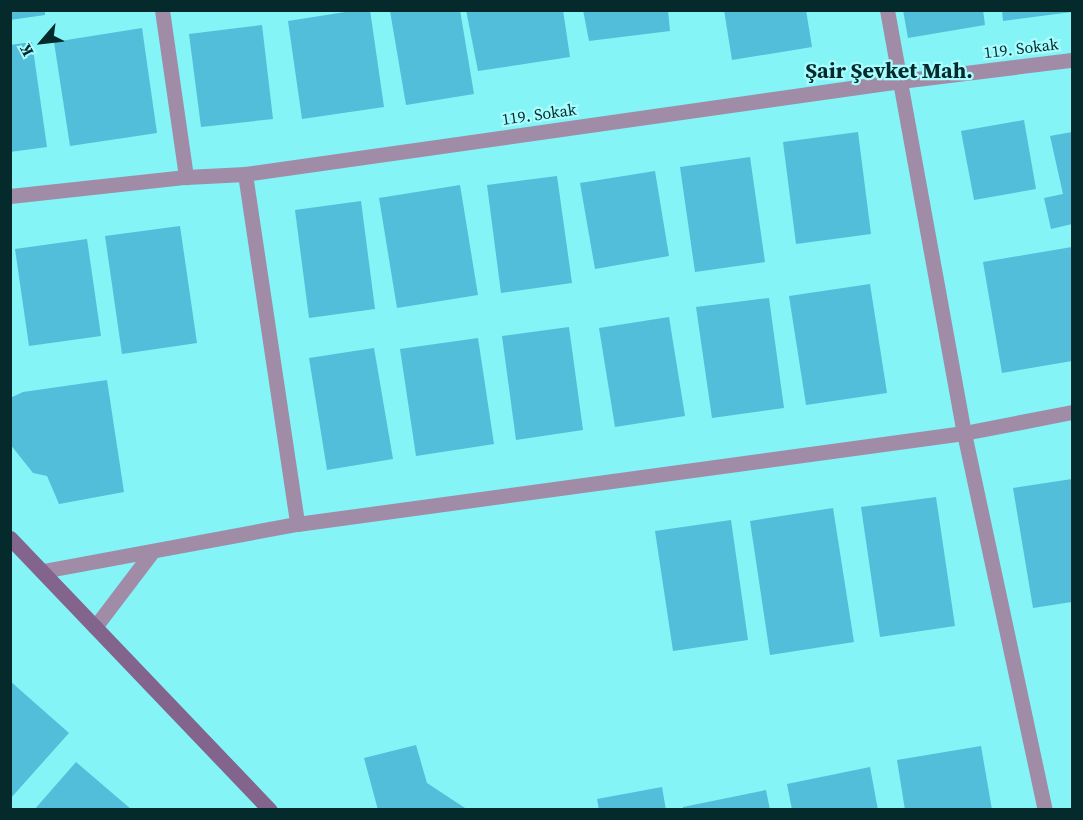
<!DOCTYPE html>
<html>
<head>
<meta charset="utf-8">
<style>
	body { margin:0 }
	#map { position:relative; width:1083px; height:820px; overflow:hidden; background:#84f4f6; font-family:"Source Serif 4",serif }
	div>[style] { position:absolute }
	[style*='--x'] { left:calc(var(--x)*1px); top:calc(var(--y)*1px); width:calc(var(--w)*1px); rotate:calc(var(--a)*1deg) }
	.building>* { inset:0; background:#52bed9 }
	.street>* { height:15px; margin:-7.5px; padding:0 7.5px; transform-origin:7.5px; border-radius:7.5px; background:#a18ca8 }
	.secondary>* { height:15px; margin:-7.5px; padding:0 7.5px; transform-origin:7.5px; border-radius:7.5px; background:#83648d }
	span { translate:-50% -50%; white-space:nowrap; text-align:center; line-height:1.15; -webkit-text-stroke:4.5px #a8fdff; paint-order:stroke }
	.street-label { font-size:16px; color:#042a2b }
	.district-label { font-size:22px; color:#042a2b; font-weight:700 }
	.frame { position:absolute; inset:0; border:12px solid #042a2b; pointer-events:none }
	.north { position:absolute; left:12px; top:12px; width:60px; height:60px; -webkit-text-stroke:4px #a8fdff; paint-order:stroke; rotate:242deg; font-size:16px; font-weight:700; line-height:24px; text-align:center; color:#042a2b }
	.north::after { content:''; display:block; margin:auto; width:21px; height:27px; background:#042a2b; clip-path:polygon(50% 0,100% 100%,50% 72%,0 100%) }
</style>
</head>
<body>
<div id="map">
	<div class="building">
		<i style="clip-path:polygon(10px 10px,45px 10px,45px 15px,10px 20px)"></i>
		<i style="clip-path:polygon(358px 10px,370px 10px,384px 107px,302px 119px,288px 21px)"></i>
		<i style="clip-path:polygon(460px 10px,474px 94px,406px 105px,390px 11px)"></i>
		<i style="clip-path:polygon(466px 10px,563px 10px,570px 57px,478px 71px)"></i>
		<i style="clip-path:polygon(583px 10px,668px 10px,670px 31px,589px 41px)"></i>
		<i style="clip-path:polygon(724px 10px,806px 10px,812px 47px,732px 60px)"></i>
		<i style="clip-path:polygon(903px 10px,983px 10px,985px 25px,908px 38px)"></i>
		<i style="clip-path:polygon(1002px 10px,1072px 10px,1072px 12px,1003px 21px)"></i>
		<i style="clip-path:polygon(262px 25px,273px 119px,201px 127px,189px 34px)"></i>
		<i style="clip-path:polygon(142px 28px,157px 133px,70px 146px,54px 42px)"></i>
		<i style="clip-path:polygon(32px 42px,47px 147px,10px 152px,10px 45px)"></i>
		<i style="clip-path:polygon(1024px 120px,1036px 189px,974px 200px,961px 131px)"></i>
		<i style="clip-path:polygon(858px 132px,871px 234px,796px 244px,783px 142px)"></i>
		<i style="clip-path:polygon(1072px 132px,1072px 224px,1051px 229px,1044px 198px,1063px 194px,1050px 136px)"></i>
		<i style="clip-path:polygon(750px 157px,765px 262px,695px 272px,680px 167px)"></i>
		<i style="clip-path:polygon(655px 171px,669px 256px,595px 269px,580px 183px)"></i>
		<i style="clip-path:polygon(557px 176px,572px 283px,501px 293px,487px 185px)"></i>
		<i style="clip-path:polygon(460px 185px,478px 295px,397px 308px,379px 198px)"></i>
		<i style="clip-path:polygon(361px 201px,375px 309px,309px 318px,295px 210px)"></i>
		<i style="clip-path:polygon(180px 226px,197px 343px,122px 354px,105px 236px)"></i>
		<i style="clip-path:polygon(87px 239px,101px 336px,29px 346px,15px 249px)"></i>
		<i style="clip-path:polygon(1072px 247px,1072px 361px,1002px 373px,983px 262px)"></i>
		<i style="clip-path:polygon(870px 284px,887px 393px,806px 405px,789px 296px)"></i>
		<i style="clip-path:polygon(769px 298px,784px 408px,712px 418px,696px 307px)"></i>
		<i style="clip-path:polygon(669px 317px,685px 416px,615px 427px,599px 328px)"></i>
		<i style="clip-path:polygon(569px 327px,583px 430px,516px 440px,502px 336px)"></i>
		<i style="clip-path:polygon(478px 338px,494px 444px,416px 456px,400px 349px)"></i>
		<i style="clip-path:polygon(374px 348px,393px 459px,327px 470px,309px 358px)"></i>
		<i style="clip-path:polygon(107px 380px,124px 492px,59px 504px,47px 476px,33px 473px,10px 444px,10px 398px,23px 392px)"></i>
		<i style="clip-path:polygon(1072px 479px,1072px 602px,1033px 608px,1013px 488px)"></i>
		<i style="clip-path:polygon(936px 497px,955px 626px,880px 637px,861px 507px)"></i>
		<i style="clip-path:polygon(833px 508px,854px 642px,770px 655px,750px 521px)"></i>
		<i style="clip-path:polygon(731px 520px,748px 640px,673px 651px,655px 531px)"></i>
		<i style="clip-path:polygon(10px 681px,69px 733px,10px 799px)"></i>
		<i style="clip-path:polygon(416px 745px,427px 783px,468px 810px,378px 810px,364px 758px)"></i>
		<i style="clip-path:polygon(981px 746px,992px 810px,905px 810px,897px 760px)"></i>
		<i style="clip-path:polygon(76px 762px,132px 810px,34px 810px)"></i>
		<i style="clip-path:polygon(870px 767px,878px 810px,792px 810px,787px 784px)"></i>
		<i style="clip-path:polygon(662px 787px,666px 810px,599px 810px,597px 799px)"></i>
		<i style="clip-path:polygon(766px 790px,770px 810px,683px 810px,683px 807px)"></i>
	</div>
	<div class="street">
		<i style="--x:162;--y:10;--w:169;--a:81.8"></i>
		<i style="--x:887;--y:10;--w:430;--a:79.7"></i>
		<i style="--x:964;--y:433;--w:386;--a:77.9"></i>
		<i style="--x:245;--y:174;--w:354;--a:81.5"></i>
		<i style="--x:10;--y:196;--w:177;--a:-6.2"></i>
		<i style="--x:186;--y:177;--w:59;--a:-2.9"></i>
		<i style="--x:245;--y:174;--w:662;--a:-8.08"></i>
		<i style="--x:900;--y:81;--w:173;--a:-7"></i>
		<i style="--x:43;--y:571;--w:258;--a:-10.5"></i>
		<i style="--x:297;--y:524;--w:673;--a:-7.77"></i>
		<i style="--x:964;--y:433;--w:110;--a:-11"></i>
		<i style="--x:95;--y:627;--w:94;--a:-52.8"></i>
	</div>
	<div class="secondary">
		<i style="--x:10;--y:538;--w:376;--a:46.3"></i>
	</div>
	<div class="street-label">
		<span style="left:1021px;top:48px;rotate:-7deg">119. Sokak</span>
		<span style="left:539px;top:114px;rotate:-8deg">119. Sokak</span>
	</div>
	<div class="district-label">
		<span style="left:889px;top:71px">Şair Şevket Mah.</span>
	</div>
	<div class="frame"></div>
	<div class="north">K</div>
</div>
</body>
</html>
